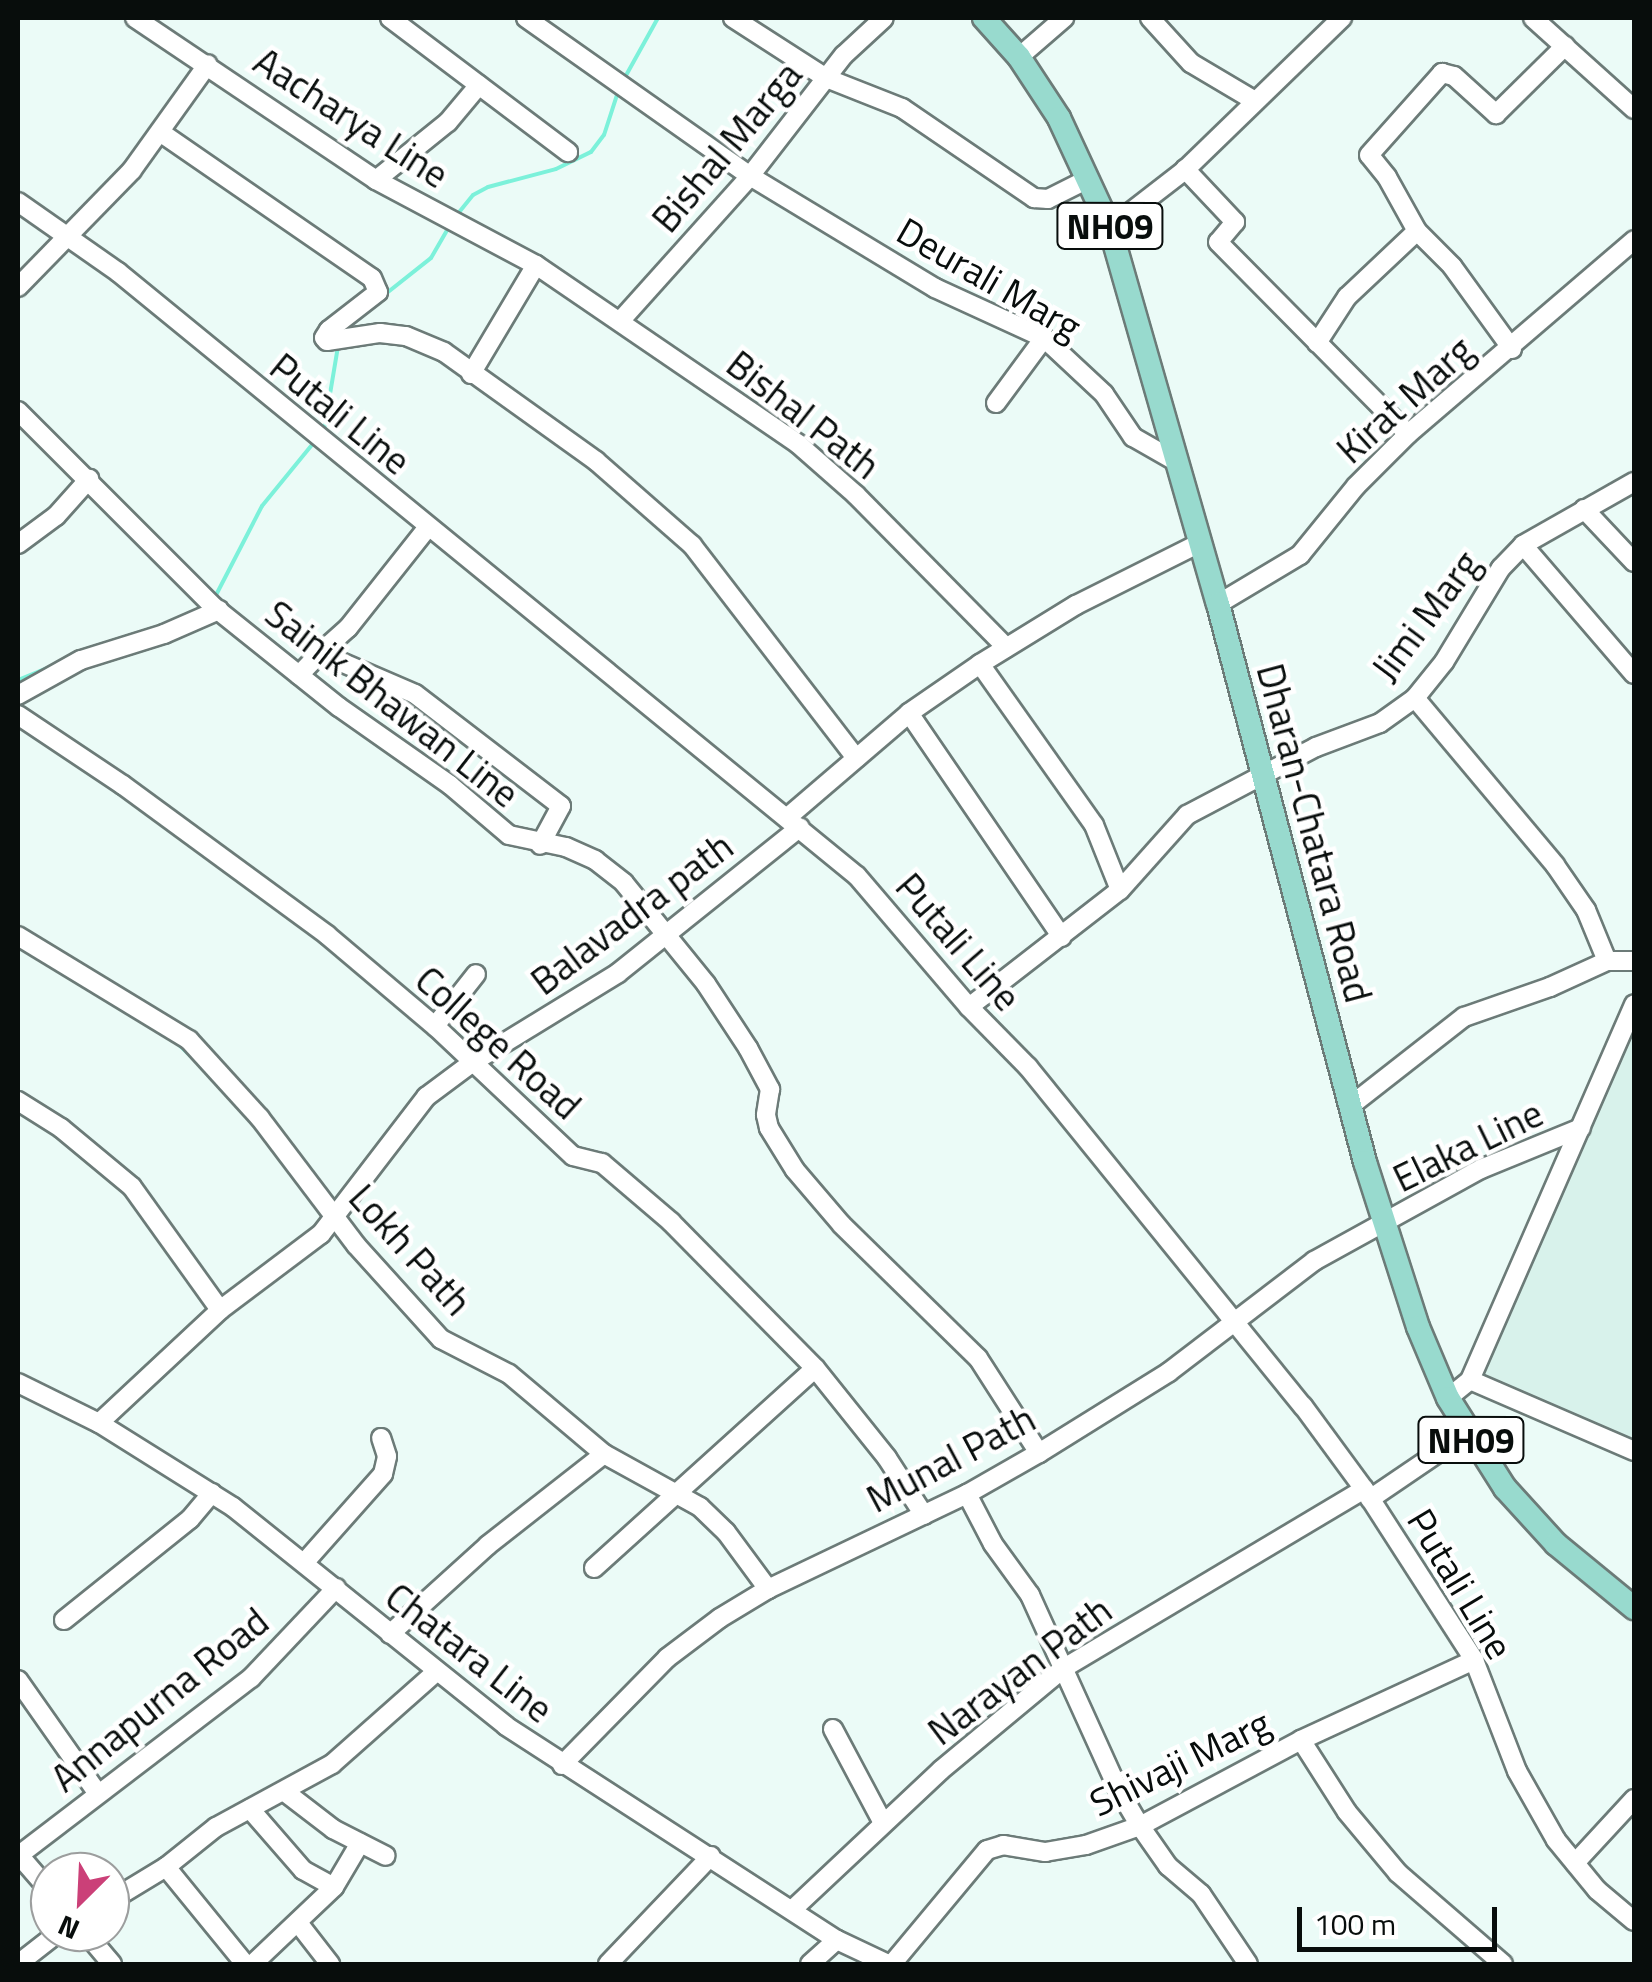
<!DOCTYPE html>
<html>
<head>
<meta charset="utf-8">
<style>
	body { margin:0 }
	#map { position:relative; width:1652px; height:1982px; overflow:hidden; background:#ebfbf7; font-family:"Titillium Web",sans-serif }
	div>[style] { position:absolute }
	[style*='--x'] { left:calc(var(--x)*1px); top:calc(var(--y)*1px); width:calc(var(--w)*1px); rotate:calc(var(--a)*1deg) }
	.built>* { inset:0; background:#d8f2eb }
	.stream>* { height:4px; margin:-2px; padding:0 2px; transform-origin:2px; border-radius:2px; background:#7cf1da }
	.roads { filter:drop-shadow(2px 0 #6c7b78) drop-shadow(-2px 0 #6c7b78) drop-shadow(0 2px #6c7b78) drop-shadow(0 -2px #6c7b78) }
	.minor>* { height:18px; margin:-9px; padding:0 9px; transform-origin:9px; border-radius:9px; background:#fff }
	.major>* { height:22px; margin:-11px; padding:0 11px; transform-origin:11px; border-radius:11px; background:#98dace }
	span { translate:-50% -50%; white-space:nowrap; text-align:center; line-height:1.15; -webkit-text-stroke:9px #fff; paint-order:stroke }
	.shield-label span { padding:2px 8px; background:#fff; border:2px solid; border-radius:8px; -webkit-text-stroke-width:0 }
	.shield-label { font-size:35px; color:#080d0c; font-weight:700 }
	.street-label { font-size:38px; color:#080d0c }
	.frame { position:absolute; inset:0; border:20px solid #080d0c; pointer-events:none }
	.north { position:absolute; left:30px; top:1852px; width:100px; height:100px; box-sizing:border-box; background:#fff; border:2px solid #9c9e9e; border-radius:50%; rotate:204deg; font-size:28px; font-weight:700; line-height:40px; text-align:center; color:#080d0c }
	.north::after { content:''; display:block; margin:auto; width:35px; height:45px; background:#cb4078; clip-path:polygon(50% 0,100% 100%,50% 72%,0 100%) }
	.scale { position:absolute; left:1297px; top:1907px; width:200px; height:45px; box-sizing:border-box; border:5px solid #080d0c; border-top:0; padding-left:12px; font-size:30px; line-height:35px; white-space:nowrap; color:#080d0c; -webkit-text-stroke:8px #fff; paint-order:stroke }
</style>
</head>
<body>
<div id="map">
	<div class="built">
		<i style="clip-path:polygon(1634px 1004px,1634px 1451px,1470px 1380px)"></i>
	</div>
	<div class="stream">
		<i style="--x:624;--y:79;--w:70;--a:-60.9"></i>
		<i style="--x:456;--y:216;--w:27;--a:-51"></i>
		<i style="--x:473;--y:195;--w:17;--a:-28"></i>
		<i style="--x:488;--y:187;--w:70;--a:-14.8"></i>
		<i style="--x:556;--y:169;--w:39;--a:-26"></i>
		<i style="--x:591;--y:152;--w:21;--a:-53"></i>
		<i style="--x:604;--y:135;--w:45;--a:-72"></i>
		<i style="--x:383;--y:296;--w:61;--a:-38.4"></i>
		<i style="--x:431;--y:258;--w:39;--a:-60"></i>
		<i style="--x:324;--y:430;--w:85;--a:-80.5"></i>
		<i style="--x:215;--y:597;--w:102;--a:-62.7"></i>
		<i style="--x:262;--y:506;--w:84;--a:-50.8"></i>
		<i style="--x:18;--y:680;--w:42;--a:-22.3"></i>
		<i style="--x:174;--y:1040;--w:30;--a:44"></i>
	</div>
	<div class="roads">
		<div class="minor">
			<i style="--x:135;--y:18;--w:290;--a:33.9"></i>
			<i style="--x:376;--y:180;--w:181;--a:28"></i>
			<i style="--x:536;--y:265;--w:317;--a:34.3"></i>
			<i style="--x:798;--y:444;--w:77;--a:41.3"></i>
			<i style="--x:856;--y:495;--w:214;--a:45.4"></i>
			<i style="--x:390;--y:18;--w:223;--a:37"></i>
			<i style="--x:526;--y:18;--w:274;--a:35.2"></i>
			<i style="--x:750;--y:176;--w:216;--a:31.2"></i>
			<i style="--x:935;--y:288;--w:120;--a:24.6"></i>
			<i style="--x:1044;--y:338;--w:82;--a:43"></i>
			<i style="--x:1104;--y:394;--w:52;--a:56"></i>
			<i style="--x:1133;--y:437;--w:48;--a:29.7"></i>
			<i style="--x:733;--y:18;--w:111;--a:32.8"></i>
			<i style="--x:826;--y:78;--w:82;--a:21.5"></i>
			<i style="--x:902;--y:108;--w:160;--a:34.3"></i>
			<i style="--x:1034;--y:198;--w:14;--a:4"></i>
			<i style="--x:1048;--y:199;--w:45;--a:-26.6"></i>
			<i style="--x:1150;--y:18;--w:61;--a:47.7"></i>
			<i style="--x:1191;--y:63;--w:74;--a:30.7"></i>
			<i style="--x:1533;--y:18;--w:136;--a:42"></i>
			<i style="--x:1019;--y:57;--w:60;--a:-40.9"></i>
			<i style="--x:160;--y:132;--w:257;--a:34.6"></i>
			<i style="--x:372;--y:278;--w:15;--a:67"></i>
			<i style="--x:378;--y:292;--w:62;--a:142.2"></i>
			<i style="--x:329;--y:330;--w:9;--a:122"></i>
			<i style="--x:324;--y:338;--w:4;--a:45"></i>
			<i style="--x:327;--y:341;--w:54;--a:-8.6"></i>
			<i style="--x:380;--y:333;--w:26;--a:7"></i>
			<i style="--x:406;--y:336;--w:41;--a:22.8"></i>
			<i style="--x:444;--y:352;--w:187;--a:35.6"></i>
			<i style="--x:596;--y:461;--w:128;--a:41.2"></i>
			<i style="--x:692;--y:545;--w:269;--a:52.4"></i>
			<i style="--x:1185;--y:169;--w:73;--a:46.7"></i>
			<i style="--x:1235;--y:222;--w:26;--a:130"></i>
			<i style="--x:1218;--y:242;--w:270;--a:45.3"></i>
			<i style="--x:376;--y:180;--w:92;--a:-38.9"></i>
			<i style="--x:448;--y:122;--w:48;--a:-50"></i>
			<i style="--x:18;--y:202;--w:122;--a:35"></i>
			<i style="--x:118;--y:272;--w:954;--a:39.26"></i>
			<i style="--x:857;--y:876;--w:172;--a:49.5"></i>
			<i style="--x:969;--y:1007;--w:84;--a:45.5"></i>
			<i style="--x:1028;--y:1067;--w:437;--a:51"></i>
			<i style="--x:1303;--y:1406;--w:103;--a:53.7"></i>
			<i style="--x:1364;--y:1489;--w:203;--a:57.2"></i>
			<i style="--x:1474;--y:1660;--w:119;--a:68.8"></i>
			<i style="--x:1517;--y:1771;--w:79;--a:60.5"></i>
			<i style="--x:1556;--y:1840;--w:65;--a:50.6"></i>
			<i style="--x:1597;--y:1890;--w:48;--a:40"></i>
			<i style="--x:1110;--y:228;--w:95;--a:-37.7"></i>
			<i style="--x:1185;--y:170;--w:219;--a:-44.1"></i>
			<i style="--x:18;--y:287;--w:163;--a:-45.7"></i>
			<i style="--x:132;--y:170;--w:130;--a:-54.4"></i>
			<i style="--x:621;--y:320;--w:193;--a:-48.1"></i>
			<i style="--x:750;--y:176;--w:153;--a:-52.2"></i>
			<i style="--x:844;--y:55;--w:54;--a:-42.8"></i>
			<i style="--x:1317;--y:343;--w:55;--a:-56.9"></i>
			<i style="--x:1347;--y:297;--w:96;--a:-43.3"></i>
			<i style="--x:1512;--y:349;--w:102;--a:-125.9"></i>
			<i style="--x:1452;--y:266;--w:49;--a:-135"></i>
			<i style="--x:1417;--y:231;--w:62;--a:-119.1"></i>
			<i style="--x:1387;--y:177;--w:28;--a:-129"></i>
			<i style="--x:1369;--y:155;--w:110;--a:-48.3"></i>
			<i style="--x:1442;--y:73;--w:12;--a:14"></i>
			<i style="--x:1454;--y:76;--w:57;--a:42.1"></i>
			<i style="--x:1496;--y:114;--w:97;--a:-44.6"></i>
			<i style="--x:471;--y:374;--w:127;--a:-59.2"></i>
			<i style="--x:996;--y:403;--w:81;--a:-53.6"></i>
			<i style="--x:18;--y:411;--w:277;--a:45"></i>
			<i style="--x:214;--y:607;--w:160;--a:38.7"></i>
			<i style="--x:339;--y:707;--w:136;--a:35.1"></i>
			<i style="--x:450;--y:785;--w:77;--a:40.3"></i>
			<i style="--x:509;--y:835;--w:58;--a:11.9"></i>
			<i style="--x:566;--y:847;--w:32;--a:24"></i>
			<i style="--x:595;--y:860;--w:37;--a:38"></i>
			<i style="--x:624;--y:883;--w:130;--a:50.9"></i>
			<i style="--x:706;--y:984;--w:77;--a:56.7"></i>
			<i style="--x:748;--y:1048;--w:47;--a:61.8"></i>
			<i style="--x:770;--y:1089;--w:26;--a:99"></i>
			<i style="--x:766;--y:1115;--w:13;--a:77"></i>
			<i style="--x:769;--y:1128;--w:49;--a:58.2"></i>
			<i style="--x:795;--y:1170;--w:72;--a:49.5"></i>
			<i style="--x:842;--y:1225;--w:190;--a:44.4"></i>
			<i style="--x:978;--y:1358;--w:113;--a:57.3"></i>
			<i style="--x:1584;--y:509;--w:73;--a:46.7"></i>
			<i style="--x:18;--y:544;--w:47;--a:-36.4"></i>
			<i style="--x:56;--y:516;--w:50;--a:-48.3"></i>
			<i style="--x:1523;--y:545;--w:170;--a:49.3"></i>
			<i style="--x:1218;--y:604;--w:96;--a:-30.9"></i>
			<i style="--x:1300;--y:555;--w:89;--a:-50.9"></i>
			<i style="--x:1356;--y:486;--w:74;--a:-45"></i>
			<i style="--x:1408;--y:434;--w:298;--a:-40.6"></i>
			<i style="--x:320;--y:653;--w:38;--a:-42"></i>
			<i style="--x:348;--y:628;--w:129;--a:-51.6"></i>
			<i style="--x:980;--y:664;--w:197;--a:54.7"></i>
			<i style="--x:1094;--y:825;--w:70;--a:68.2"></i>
			<i style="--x:299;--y:675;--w:30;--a:-46"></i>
			<i style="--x:320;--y:653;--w:103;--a:23.3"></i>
			<i style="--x:415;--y:694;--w:184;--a:37.5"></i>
			<i style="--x:561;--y:806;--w:44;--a:118.3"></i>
			<i style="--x:18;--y:695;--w:72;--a:-29.1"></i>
			<i style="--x:81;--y:660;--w:87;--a:-17.4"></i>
			<i style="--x:164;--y:634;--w:60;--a:-23.6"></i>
			<i style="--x:1415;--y:698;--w:218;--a:50"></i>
			<i style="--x:1555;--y:865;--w:55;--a:55.4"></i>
			<i style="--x:1586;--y:910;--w:55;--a:67.6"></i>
			<i style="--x:909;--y:713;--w:271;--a:55.7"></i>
			<i style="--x:18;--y:715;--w:126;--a:33.7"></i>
			<i style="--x:123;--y:785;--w:253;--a:36.3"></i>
			<i style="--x:327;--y:935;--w:143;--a:40.2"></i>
			<i style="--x:436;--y:1027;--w:188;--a:43.3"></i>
			<i style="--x:573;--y:1156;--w:30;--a:14"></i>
			<i style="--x:602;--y:1163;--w:91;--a:40.5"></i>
			<i style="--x:671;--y:1222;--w:205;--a:45.4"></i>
			<i style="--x:815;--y:1368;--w:115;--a:51.3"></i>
			<i style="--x:887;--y:1458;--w:68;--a:57"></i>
			<i style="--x:789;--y:816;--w:158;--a:-40.6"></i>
			<i style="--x:909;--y:713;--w:86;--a:-34.6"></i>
			<i style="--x:980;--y:664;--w:113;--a:-31.6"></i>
			<i style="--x:1076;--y:605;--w:139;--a:-26.6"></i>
			<i style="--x:18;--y:936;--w:200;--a:31.3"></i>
			<i style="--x:189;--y:1040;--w:105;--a:47.7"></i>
			<i style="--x:260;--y:1118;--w:159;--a:52.9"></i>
			<i style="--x:356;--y:1245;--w:127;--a:47.9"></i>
			<i style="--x:441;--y:1339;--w:76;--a:27.2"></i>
			<i style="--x:509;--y:1374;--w:124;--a:40.1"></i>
			<i style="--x:604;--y:1454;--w:110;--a:28.9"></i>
			<i style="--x:700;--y:1507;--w:36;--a:44"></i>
			<i style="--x:726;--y:1532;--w:71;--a:53.6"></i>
			<i style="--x:969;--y:1007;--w:191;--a:-37.8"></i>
			<i style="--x:1120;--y:890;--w:101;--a:-48.2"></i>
			<i style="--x:1187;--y:815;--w:146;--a:-27.8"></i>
			<i style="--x:1316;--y:747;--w:68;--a:-20.6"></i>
			<i style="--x:1380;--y:723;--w:43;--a:-35.5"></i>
			<i style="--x:1415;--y:698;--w:46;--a:-51.1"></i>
			<i style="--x:1444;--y:662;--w:110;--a:-58.8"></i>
			<i style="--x:1501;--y:568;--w:32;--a:-46"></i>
			<i style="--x:1523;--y:545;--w:128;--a:-29.6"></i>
			<i style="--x:435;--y:1026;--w:66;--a:-51.7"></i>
			<i style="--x:18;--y:1101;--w:51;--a:32.1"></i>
			<i style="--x:61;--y:1128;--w:92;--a:39.7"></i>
			<i style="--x:132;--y:1187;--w:151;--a:54.4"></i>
			<i style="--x:1350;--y:1106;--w:145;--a:-38"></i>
			<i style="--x:1464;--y:1017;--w:91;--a:-19.2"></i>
			<i style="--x:1550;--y:987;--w:63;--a:-24.5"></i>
			<i style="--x:1607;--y:961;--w:27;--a:0"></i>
			<i style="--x:1470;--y:1380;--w:179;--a:23.4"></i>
			<i style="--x:18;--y:1383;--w:90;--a:26.3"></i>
			<i style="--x:99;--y:1423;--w:158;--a:32.1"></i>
			<i style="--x:233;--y:1507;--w:350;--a:38.7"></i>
			<i style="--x:506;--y:1726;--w:394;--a:32.9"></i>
			<i style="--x:837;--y:1940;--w:56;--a:25.2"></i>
			<i style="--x:1448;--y:1398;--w:28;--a:-39"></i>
			<i style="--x:1470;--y:1380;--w:410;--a:-66.4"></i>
			<i style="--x:99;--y:1423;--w:166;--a:-43"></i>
			<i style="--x:220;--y:1310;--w:126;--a:-37"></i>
			<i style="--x:321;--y:1234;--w:173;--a:-52.5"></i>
			<i style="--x:426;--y:1097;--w:59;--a:-36.7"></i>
			<i style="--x:473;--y:1062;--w:170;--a:-31.5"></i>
			<i style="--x:618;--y:973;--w:233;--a:-38.7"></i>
			<i style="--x:967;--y:1494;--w:56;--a:62.5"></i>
			<i style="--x:993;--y:1544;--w:63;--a:54"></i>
			<i style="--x:1030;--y:1595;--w:213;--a:65.6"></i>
			<i style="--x:1118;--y:1789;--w:43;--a:59.3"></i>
			<i style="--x:1140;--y:1826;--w:49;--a:55"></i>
			<i style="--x:1168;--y:1866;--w:43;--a:40.3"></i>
			<i style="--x:1201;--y:1894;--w:84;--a:56.1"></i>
			<i style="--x:1370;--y:1499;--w:117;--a:-34.2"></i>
			<i style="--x:304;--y:1563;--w:119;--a:-48.4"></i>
			<i style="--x:383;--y:1474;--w:18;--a:-77"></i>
			<i style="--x:387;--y:1456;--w:19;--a:-108"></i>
			<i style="--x:594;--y:1568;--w:298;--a:-42.1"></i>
			<i style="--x:64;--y:1620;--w:161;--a:-38.7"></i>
			<i style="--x:190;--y:1519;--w:34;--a:-50"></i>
			<i style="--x:390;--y:1634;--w:132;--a:-42.2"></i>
			<i style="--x:488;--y:1545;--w:147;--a:-38.1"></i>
			<i style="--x:18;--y:1680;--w:139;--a:54.9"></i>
			<i style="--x:833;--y:1729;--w:106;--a:62"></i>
			<i style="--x:1301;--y:1740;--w:85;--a:57.4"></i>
			<i style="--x:1347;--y:1812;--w:80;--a:50.1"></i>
			<i style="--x:1398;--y:1873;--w:139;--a:40.9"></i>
			<i style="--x:562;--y:1765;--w:150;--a:-45.5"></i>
			<i style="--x:667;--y:1658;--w:66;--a:-37"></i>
			<i style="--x:720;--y:1618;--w:56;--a:-31.1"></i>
			<i style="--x:768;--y:1589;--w:221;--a:-25.5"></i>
			<i style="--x:967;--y:1494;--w:83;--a:-29.7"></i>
			<i style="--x:1039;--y:1453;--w:153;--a:-31.9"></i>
			<i style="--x:1169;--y:1372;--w:183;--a:-37.4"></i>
			<i style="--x:1314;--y:1261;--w:191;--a:-28.9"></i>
			<i style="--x:1481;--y:1169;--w:108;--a:-22.3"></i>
			<i style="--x:285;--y:1792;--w:61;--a:37.6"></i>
			<i style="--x:333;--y:1829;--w:59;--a:27"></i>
			<i style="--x:250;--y:1809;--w:81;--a:49"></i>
			<i style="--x:303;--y:1870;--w:35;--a:29"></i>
			<i style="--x:334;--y:1887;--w:112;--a:136.5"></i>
			<i style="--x:18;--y:1854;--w:49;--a:49.1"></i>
			<i style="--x:18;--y:1856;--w:293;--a:-37.4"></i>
			<i style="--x:251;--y:1678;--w:124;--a:-46.6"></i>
			<i style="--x:1575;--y:1863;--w:87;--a:-47.3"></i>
			<i style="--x:166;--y:1867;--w:125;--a:50.8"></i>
			<i style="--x:334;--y:1887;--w:51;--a:-59.4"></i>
			<i style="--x:110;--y:1901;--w:66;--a:-31.3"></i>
			<i style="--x:166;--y:1867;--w:64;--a:-38.7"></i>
			<i style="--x:216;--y:1827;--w:132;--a:-28.5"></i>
			<i style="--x:332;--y:1764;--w:137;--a:-41.5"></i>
			<i style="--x:792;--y:1910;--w:204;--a:-43.2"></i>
			<i style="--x:941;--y:1770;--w:160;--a:-39.7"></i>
			<i style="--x:1064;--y:1668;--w:349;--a:-30.8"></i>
			<i style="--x:299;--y:1924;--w:51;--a:52.2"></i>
			<i style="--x:85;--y:1932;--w:42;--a:49.8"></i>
			<i style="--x:18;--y:1964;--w:52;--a:-38"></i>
			<i style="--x:608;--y:1964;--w:149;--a:-46.4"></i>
			<i style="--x:810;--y:1964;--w:36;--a:-42"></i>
			<i style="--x:892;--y:1964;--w:148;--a:-50.2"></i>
			<i style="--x:987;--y:1850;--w:17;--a:-17"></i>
			<i style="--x:1003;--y:1845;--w:43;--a:9.5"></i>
			<i style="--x:1045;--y:1852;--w:42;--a:-9.7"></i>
			<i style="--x:1086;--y:1845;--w:57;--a:-19.4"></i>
			<i style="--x:1140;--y:1826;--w:183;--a:-28.1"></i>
			<i style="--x:1301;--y:1740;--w:191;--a:-24.8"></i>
		</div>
		<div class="major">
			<i style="--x:984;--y:18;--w:52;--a:48.1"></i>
			<i style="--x:1019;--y:57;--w:73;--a:56.7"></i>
			<i style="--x:1059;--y:118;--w:121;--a:65.1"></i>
			<i style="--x:1110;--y:228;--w:391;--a:74"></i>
			<i style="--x:1218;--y:604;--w:577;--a:75.24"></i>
			<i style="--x:1365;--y:1162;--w:173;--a:72.2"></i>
			<i style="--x:1418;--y:1327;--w:77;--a:67.1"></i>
			<i style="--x:1448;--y:1398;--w:107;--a:57.7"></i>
			<i style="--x:1505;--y:1488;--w:76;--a:47.7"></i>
			<i style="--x:1556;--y:1544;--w:101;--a:39.4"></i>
		</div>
	</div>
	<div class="shield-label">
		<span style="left:1110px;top:226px">NH09</span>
		<span style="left:1471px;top:1440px">NH09</span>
	</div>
	<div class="street-label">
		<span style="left:351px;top:118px;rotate:33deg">Aacharya Line</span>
		<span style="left:727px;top:147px;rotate:-50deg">Bishal Marga</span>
		<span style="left:989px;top:279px;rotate:30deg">Deurali Marg</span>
		<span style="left:1405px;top:400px;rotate:-42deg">Kirat Marg</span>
		<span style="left:340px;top:414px;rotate:39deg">Putali Line</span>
		<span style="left:803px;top:415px;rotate:38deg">Bishal Path</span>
		<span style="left:1426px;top:616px;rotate:-53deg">Jimi Marg</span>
		<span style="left:392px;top:704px;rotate:38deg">Sainik Bhawan Line</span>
		<span style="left:1314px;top:833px;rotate:75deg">Dharan-Chatara Road</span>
		<span style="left:632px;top:914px;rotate:-37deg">Balavadra path</span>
		<span style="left:958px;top:942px;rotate:49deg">Putali Line</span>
		<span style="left:498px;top:1043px;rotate:42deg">College Road</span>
		<span style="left:1468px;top:1146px;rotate:-26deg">Elaka Line</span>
		<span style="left:410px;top:1250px;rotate:48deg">Lokh Path</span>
		<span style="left:951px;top:1459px;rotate:-28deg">Munal Path</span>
		<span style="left:1460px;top:1584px;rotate:59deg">Putali Line</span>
		<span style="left:469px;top:1653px;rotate:38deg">Chatara Line</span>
		<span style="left:1020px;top:1671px;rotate:-37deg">Narayan Path</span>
		<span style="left:160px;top:1700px;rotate:-39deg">Annapurna Road</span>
		<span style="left:1180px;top:1763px;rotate:-26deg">Shivaji Marg</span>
	</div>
	<div class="frame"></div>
	<div class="north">N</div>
	<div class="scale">100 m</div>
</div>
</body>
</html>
